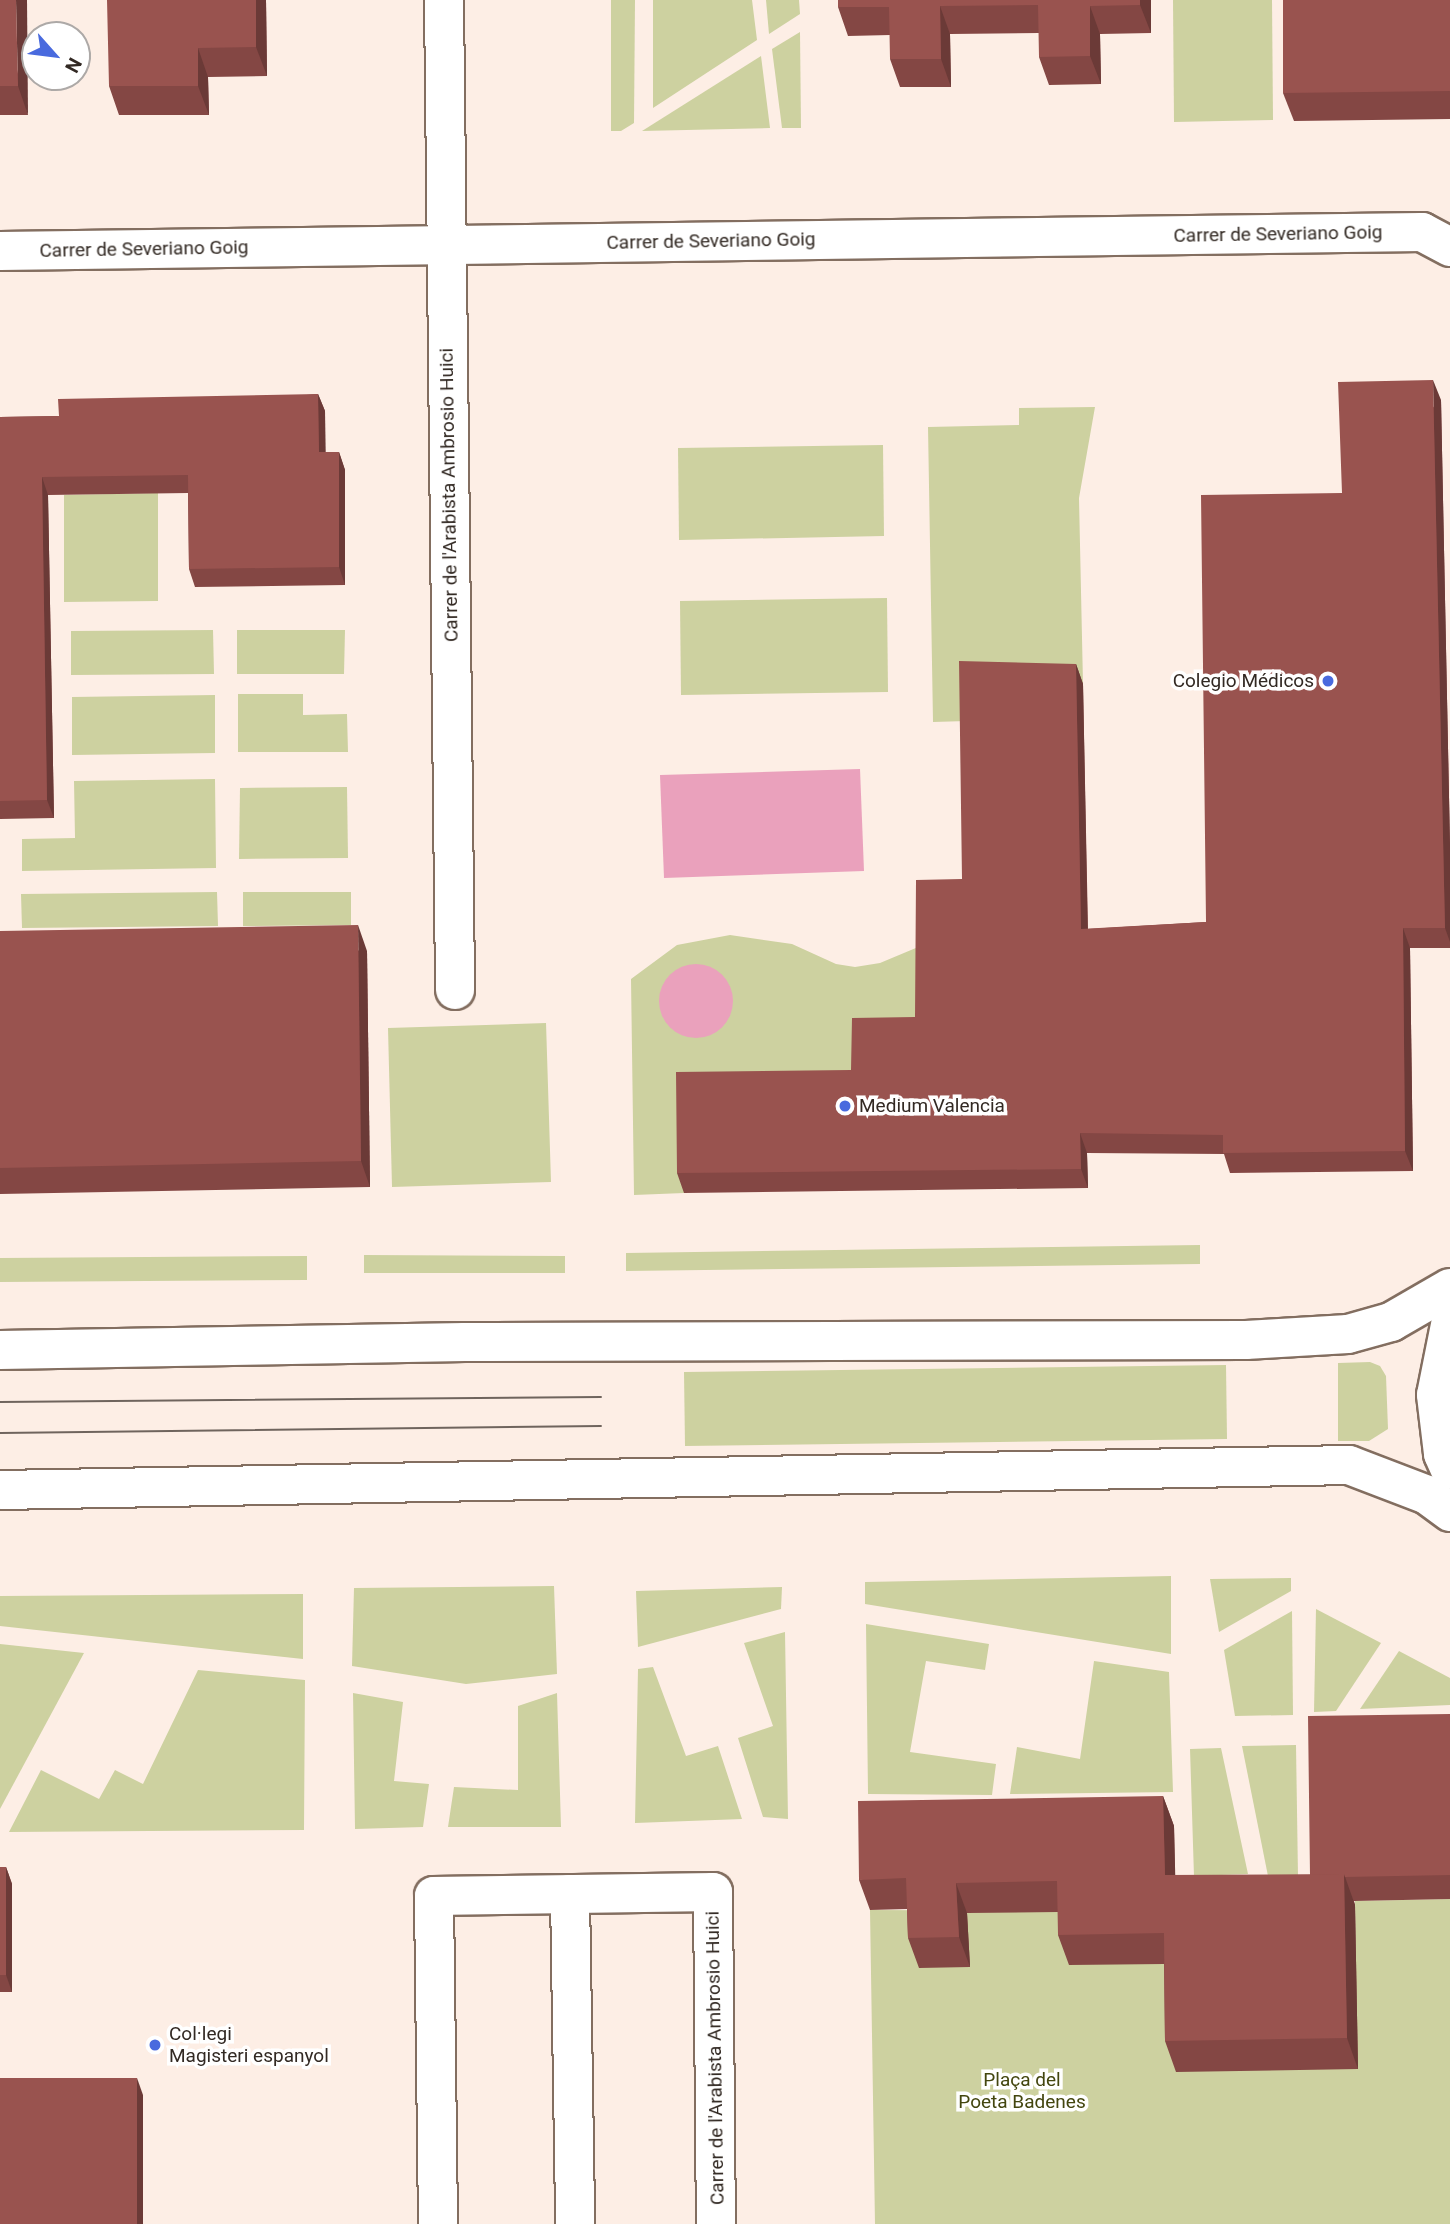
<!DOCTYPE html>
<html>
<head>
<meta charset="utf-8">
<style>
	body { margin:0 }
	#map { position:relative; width:1450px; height:2224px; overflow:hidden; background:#fdeee5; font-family:Roboto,sans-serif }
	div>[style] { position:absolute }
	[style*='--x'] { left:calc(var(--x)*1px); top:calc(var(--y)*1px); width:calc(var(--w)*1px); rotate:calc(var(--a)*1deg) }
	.green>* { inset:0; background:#cdd1a0 }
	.water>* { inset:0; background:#eaa1bc }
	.round { border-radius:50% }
	.roads { filter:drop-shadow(2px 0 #836e60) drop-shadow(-2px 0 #836e60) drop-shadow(0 2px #836e60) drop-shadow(0 -2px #836e60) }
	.minor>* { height:38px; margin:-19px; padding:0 19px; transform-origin:19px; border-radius:19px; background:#fff }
	.major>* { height:38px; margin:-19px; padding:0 19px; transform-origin:19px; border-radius:19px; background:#fff }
	.tram>* { height:2px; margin:-1px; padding:0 1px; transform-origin:1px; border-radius:1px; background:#6f645d }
	.wall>* { inset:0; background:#844744 }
	.shaded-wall>* { inset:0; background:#6b3a37 }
	.building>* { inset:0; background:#99534f }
	.dots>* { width:19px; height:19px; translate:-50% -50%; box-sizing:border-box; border:4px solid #fff; border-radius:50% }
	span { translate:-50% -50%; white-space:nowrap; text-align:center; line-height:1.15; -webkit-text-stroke:7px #fff; paint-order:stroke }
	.street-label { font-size:19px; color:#322923 }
	.poi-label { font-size:19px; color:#322923 }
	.right { translate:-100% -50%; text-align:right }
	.left { translate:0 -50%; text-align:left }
	.park-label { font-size:19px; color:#43460f }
	.north { position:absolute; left:21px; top:21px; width:70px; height:70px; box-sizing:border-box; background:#fff; border:2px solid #ada9a7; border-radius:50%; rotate:118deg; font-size:19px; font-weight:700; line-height:28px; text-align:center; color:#322923 }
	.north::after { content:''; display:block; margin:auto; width:24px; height:32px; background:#496ade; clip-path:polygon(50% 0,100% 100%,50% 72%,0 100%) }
</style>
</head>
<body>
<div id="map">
	<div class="green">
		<i style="clip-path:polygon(611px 0,635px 0,634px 123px,621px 131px,611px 131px)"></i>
		<i style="clip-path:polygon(653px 0,752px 0,757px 40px,653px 108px)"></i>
		<i style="clip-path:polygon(766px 0,799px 0,800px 14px,769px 34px)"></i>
		<i style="clip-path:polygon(1173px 0,1272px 0,1273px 120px,1174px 122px)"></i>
		<i style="clip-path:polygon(800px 32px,801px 128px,782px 128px,772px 49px)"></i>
		<i style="clip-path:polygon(761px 56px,770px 128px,642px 131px)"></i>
		<i style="clip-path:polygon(1095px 407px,1079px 498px,1083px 684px,967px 721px,933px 722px,928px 427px,1019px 425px,1019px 408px)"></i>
		<i style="clip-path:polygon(883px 445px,884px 536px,679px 540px,678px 448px)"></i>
		<i style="clip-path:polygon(158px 493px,158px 601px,64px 602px,64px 495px)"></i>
		<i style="clip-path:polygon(887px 598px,888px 692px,681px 695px,680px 601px)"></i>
		<i style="clip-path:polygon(213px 630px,214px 674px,71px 675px,71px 631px)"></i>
		<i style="clip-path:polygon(237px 630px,345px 630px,344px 674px,237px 674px)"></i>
		<i style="clip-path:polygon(238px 694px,303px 694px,303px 715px,347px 714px,348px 752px,238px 752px)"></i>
		<i style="clip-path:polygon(215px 695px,215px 753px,72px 755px,72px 697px)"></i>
		<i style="clip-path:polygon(215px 779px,216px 868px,22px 871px,22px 839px,75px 838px,74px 781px)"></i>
		<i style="clip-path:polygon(347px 787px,348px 858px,239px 859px,240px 788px)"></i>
		<i style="clip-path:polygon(217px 892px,218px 926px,22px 928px,21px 894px)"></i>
		<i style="clip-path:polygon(243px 892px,351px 892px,351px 925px,243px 926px)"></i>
		<i style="clip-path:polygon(730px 935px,792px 944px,836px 964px,855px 967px,880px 963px,923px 945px,922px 1037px,858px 1090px,684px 1193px,634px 1195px,631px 979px,677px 945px)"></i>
		<i style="clip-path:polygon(546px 1023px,551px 1182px,392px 1187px,388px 1028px)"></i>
		<i style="clip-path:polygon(1200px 1245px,1200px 1264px,626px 1271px,626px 1253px)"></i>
		<i style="clip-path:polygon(364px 1255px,565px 1256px,565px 1273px,364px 1273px)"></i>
		<i style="clip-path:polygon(307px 1256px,307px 1280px,0 1282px,0 1258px)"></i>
		<i style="clip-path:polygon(1370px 1362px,1380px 1366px,1386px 1376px,1388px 1429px,1369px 1441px,1338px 1441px,1338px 1363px)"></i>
		<i style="clip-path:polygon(1226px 1365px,1227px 1439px,685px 1446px,684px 1372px)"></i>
		<i style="clip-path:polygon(1171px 1576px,1171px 1654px,865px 1604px,865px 1582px)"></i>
		<i style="clip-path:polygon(1291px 1578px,1291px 1591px,1219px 1632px,1210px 1579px)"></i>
		<i style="clip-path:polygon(554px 1586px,557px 1674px,466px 1684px,352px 1666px,354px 1588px)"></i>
		<i style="clip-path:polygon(782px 1587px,781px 1609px,638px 1647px,636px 1591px)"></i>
		<i style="clip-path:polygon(303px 1594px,303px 1659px,0 1626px,0 1596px)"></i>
		<i style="clip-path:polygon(1316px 1609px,1381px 1643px,1336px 1711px,1314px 1712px)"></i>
		<i style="clip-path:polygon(1292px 1611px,1293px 1715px,1235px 1716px,1224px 1650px)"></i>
		<i style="clip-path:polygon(866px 1624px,989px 1644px,985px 1670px,926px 1661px,910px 1752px,996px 1764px,992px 1795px,868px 1794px)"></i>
		<i style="clip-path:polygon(785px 1632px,788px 1819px,763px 1817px,738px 1738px,773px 1726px,744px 1643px)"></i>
		<i style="clip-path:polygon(0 1644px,84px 1653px,0 1809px)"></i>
		<i style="clip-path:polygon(1399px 1651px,1450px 1678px,1450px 1705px,1360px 1709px)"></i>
		<i style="clip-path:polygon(1094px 1661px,1169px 1672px,1173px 1792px,1010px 1794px,1017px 1747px,1080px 1759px)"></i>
		<i style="clip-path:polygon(653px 1667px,686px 1756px,718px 1746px,742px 1819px,635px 1823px,638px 1669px)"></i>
		<i style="clip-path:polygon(198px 1670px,305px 1680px,304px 1830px,9px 1832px,41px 1770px,99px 1799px,115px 1770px,143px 1784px)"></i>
		<i style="clip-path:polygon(353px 1693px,403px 1702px,394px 1781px,429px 1784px,423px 1827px,355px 1829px)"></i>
		<i style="clip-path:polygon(557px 1693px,561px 1827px,448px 1827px,454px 1787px,518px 1790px,518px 1706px)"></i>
		<i style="clip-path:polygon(1296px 1745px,1298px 1877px,1268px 1876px,1242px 1746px)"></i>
		<i style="clip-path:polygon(1221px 1748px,1248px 1874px,1194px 1876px,1190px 1749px)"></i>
		<i style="clip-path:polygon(1450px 1899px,1450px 2224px,875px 2224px,870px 1910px,1075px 1911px,1125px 1934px,1357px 2069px,1355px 1901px)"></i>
	</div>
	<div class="water">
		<i style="clip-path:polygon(860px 769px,864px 871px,664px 878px,660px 775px)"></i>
		<i class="round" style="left:659px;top:964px;width:74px;height:74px"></i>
	</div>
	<div class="roads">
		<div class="minor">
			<i style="--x:444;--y:0;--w:990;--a:89.36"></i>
			<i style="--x:0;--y:251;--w:1422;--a:-0.77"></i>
			<i style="--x:1422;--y:232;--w:32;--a:28"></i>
			<i style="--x:570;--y:1894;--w:330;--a:89.1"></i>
			<i style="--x:438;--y:2224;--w:328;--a:-90.7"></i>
			<i style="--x:434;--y:1896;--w:279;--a:-0.8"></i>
			<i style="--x:713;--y:1892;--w:332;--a:89.5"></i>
		</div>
		<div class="major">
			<i style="--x:1450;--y:1325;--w:71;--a:101.3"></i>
			<i style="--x:1436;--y:1395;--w:59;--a:83.2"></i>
			<i style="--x:1443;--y:1454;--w:17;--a:66"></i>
			<i style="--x:0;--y:1350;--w:465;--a:-1"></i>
			<i style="--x:465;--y:1342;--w:781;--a:-0.15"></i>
			<i style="--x:1246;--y:1340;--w:102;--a:-3.4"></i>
			<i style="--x:1348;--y:1334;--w:45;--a:-15.6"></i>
			<i style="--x:1391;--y:1322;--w:68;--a:-30"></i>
			<i style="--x:0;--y:1490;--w:1349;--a:-1.06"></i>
			<i style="--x:1349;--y:1465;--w:84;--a:21"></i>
			<i style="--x:1427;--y:1495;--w:29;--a:36"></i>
		</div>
	</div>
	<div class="tram">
		<i style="--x:0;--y:1402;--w:601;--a:-0.48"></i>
		<i style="--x:0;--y:1433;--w:601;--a:-0.67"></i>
	</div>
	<div class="wall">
		<i style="clip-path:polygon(0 0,28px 115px,0 115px)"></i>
		<i style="clip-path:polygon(266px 0,267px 76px,208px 77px,209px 115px,119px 115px,109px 86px)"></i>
		<i style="clip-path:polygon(1151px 0,1151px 33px,1100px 34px,1101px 84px,1049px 85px,1039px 57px,1039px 33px,950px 34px,951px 87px,900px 87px,890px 59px,890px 35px,848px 36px,838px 7px)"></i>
		<i style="clip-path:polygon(1450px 0,1450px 119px,1294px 121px,1283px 93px)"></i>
		<i style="clip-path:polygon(318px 394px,325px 411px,325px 452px,339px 452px,345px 470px,345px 585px,195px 587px,189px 569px,188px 493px,48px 495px,54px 818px,0 819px,0 417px,59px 416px)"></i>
		<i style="clip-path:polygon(1441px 400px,1450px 846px,1450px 948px,1410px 948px,1413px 1171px,1230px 1173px,1224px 1154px,1087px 1153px,1088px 1188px,684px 1193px,677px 1173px,851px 1070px,915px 1017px,962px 879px,1076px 664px,1083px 684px,1088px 929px,1206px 922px,1342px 493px)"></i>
		<i style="clip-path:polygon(0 931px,367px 951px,370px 1187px,0 1194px)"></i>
		<i style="clip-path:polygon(1450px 1714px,1450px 1899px,1354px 1901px,1355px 1905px,1358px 2069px,1176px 2072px,1165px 2041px,1164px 1964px,1069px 1965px,1058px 1935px,1058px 1912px,967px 1913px,970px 1967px,919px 1968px,908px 1938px,907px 1909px,870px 1910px,859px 1880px,1163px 1796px,1174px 1826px,1175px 1875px,1310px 1875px)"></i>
		<i style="clip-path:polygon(0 1867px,6px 1867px,12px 1884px,12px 1992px,0 1992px)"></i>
	</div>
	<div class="shaded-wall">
		<i style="clip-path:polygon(16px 0,27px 0,28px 115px,18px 86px)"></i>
		<i style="clip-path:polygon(256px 0,266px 0,267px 76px,256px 47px)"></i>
		<i style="clip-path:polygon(1140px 0,1151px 0,1151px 33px,1140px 5px)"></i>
		<i style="clip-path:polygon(940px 6px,950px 34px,951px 87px,941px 59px)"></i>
		<i style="clip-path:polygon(1090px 6px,1100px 34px,1101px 84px,1090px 56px)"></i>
		<i style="clip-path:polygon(198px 48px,208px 77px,209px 115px,198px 86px)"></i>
		<i style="clip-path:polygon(1433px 380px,1441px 400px,1450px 846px,1450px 942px,1445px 928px)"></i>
		<i style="clip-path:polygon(318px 394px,325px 411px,326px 470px,319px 452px)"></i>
		<i style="clip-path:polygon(339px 452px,345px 470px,345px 585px,339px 567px)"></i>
		<i style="clip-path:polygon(42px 477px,48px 495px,54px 818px,47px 800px)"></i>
		<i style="clip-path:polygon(1076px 664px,1083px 684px,1088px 949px,1081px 929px)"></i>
		<i style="clip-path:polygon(358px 925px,367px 951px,370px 1187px,361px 1161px)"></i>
		<i style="clip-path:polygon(1403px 928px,1410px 948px,1413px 1171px,1405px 1151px)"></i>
		<i style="clip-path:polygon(1080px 1133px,1087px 1153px,1088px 1188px,1081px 1169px)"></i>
		<i style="clip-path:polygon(1163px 1796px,1174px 1826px,1176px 1906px,1165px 1875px)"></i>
		<i style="clip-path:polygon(6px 1867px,12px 1884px,12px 1992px,6px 1975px)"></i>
		<i style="clip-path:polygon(1344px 1874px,1355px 1905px,1358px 2069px,1347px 2038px)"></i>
		<i style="clip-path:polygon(956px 1883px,967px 1913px,970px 1967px,959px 1937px)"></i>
		<i style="clip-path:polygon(137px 2078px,143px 2095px,143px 2224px,137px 2224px)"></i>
	</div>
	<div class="building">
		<i style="clip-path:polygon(0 0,16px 0,18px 86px,0 86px)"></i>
		<i style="clip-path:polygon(107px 0,256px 0,256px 47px,198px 48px,198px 86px,109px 86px)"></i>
		<i style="clip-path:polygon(838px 0,1140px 0,1140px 5px,1090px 6px,1090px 56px,1039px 57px,1038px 5px,940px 6px,941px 59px,890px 59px,889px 7px,838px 7px)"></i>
		<i style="clip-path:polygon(1283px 0,1450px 0,1450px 91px,1283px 93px)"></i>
		<i style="clip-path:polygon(1433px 380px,1445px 928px,1403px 928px,1405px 1151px,1223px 1153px,1223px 1135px,1080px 1133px,1081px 1169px,677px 1173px,676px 1072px,851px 1070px,852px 1018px,915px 1017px,916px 880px,962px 879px,959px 661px,1076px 664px,1081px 929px,1206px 922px,1201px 495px,1342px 493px,1338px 382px)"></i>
		<i style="clip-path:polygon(318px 394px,319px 452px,339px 452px,339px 567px,189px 569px,188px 475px,42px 477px,47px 800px,0 801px,0 417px,59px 416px,58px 399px)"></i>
		<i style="clip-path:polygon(358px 925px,361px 1161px,0 1168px,0 931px)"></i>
		<i style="clip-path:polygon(1450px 1714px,1450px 1875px,1345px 1877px,1344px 1874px,1310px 1875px,1308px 1716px)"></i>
		<i style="clip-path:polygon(1163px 1796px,1165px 1875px,1344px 1874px,1347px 2038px,1165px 2041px,1164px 1933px,1058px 1935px,1057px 1881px,956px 1883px,959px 1937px,908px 1938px,906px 1878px,859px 1880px,858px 1801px)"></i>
		<i style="clip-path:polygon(0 1867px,6px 1867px,6px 1975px,0 1975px)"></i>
		<i style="clip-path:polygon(0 2078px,137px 2078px,137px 2224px,0 2224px)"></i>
	</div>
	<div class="dots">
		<i style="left:1328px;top:681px;background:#496ade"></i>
		<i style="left:845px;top:1106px;background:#496ade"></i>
		<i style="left:155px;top:2045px;background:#496ade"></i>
	</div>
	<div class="street-label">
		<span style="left:1278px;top:234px;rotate:-1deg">Carrer de Severiano Goig</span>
		<span style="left:711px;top:241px;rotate:-1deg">Carrer de Severiano Goig</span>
		<span style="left:144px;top:249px;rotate:-1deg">Carrer de Severiano Goig</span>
		<span style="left:449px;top:495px;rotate:-91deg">Carrer de l'Arabista Ambrosio Huici</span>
		<span style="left:715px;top:2058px;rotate:-91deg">Carrer de l'Arabista Ambrosio Huici</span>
	</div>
	<div class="poi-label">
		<span class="right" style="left:1314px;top:681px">Colegio Médicos</span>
		<span class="left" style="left:859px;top:1106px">Medium Valencia</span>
		<span class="left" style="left:169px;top:2045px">Col·legi<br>Magisteri espanyol</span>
	</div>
	<div class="park-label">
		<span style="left:1022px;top:2091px">Plaça del<br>Poeta Badenes</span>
	</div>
	<div class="north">N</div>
</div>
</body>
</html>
